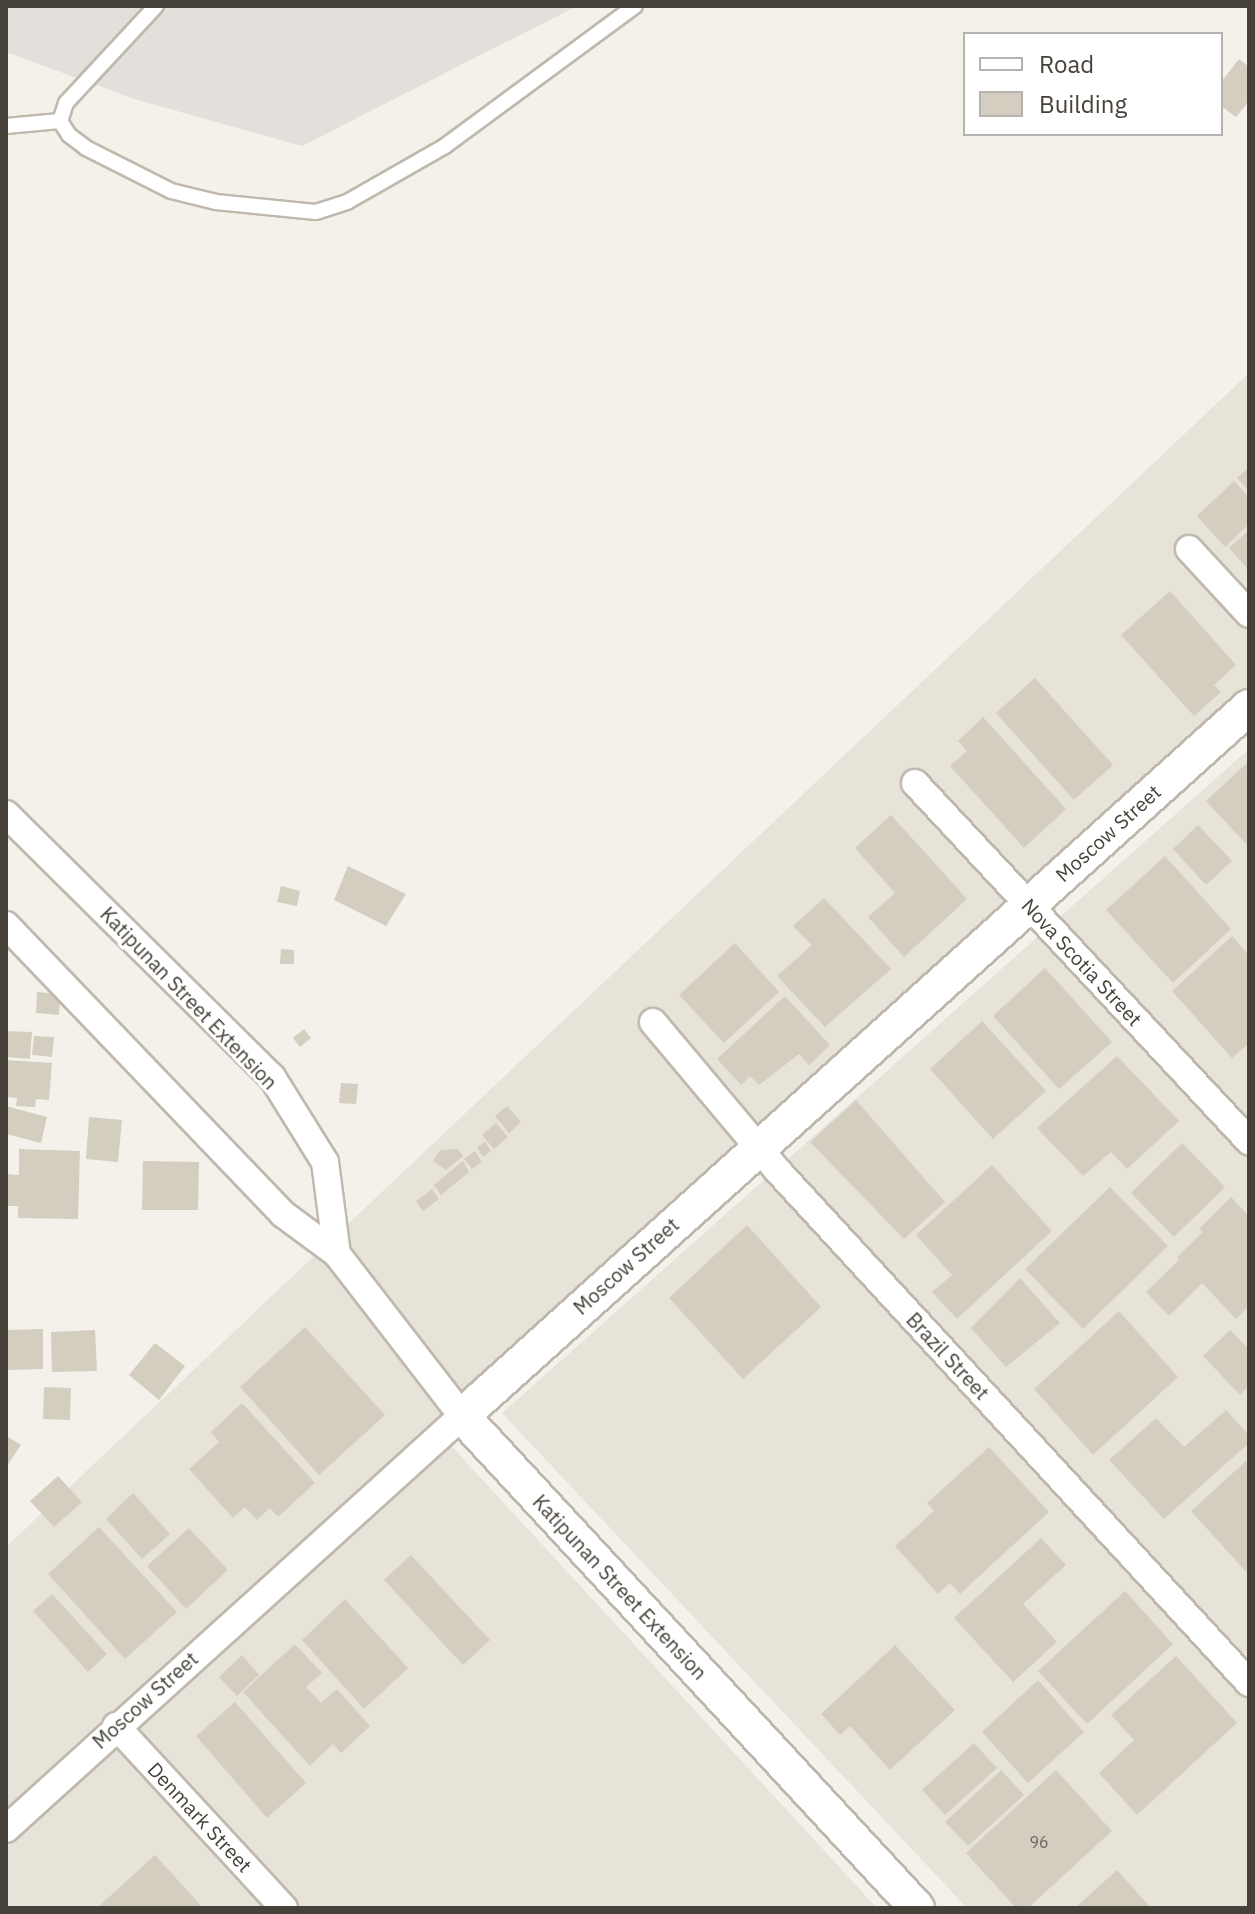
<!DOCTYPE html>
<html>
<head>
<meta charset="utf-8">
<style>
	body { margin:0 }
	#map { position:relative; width:1255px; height:1914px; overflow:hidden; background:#f4f1ea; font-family:"IBM Plex Sans",sans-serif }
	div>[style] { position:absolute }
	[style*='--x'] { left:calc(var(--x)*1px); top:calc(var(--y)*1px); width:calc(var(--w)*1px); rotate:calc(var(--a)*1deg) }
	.residential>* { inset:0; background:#e7e3d9 }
	.industrial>* { inset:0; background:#e3e0db }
	.building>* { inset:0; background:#d4cec0 }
	.roads { filter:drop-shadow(2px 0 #bfb9ad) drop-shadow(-2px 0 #bfb9ad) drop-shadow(0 2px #bfb9ad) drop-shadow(0 -2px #bfb9ad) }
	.service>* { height:14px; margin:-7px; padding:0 7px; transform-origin:7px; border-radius:7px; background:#fff }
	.minor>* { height:26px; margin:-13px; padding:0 13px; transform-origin:13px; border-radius:13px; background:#fff }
	.tertiary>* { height:34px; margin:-17px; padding:0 17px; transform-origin:17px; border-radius:17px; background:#fff }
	span { translate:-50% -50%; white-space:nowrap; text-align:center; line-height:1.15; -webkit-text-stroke:6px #fff; paint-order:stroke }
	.number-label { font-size:16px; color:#6a655b }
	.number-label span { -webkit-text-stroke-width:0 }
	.street-label { font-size:20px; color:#474239 }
	.frame { position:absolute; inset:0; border:8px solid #474239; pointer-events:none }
	.legend { position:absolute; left:963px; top:32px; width:260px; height:104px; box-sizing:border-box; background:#fff; border:2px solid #b5b3b0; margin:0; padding:10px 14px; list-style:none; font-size:24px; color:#474239 }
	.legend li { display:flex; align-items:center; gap:16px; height:40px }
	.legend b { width:40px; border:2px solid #b5b3b0 }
</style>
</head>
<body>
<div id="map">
	<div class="residential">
		<i style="clip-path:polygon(1249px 373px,1249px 686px,432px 1425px,877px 1908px,6px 1908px,6px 1547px)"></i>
		<i style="clip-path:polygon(1249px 749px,1249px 1908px,967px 1908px,502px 1413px)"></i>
	</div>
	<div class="industrial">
		<i style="clip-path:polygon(6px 6px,577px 6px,302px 146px,134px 99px,6px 52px)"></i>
	</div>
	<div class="building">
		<i style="clip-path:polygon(1239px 59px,1249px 67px,1249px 101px,1236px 117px,1221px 106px,1221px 82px)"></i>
		<i style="clip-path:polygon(1249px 467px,1249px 491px,1237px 478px)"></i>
		<i style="clip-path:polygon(1234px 481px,1249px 497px,1249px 524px,1225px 547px,1197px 516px)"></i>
		<i style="clip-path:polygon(1249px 530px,1249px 570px,1229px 548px)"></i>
		<i style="clip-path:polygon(1170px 591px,1236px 665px,1214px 685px,1221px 692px,1194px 716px,1121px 635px)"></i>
		<i style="clip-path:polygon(1035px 678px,1113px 765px,1074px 800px,996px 713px)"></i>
		<i style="clip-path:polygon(983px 717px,1066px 809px,1024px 848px,950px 766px,967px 751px,958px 741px)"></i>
		<i style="clip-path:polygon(1249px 761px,1249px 847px,1206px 801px)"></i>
		<i style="clip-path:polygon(891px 815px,967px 899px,904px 957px,868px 917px,895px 893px,855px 848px)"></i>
		<i style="clip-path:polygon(1198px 825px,1232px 861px,1206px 885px,1173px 849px)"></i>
		<i style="clip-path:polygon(1165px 856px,1231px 929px,1173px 983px,1106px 910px)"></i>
		<i style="clip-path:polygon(348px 866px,406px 894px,386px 926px,334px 900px)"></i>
		<i style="clip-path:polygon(281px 886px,300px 891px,297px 906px,277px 902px)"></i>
		<i style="clip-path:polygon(824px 898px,891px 969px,825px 1027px,777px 976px,812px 945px,793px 926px)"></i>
		<i style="clip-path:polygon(1232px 936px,1249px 955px,1249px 1043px,1232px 1058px,1172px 991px)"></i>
		<i style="clip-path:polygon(735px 943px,779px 992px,724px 1043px,679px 995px)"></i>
		<i style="clip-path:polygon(281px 949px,294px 950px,294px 964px,280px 964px)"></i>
		<i style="clip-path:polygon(1045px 968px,1112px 1042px,1059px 1089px,993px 1016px)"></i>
		<i style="clip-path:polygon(37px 992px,60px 994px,59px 1015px,36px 1013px)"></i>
		<i style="clip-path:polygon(785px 996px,830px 1045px,809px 1065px,799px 1054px,759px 1085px,750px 1076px,741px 1085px,717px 1059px)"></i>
		<i style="clip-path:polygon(982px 1021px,1046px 1091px,993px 1139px,930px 1069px)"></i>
		<i style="clip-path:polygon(304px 1029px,311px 1038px,300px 1047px,293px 1038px)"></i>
		<i style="clip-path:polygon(6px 1031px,32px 1032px,30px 1059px,7px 1057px)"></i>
		<i style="clip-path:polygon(34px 1036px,54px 1037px,52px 1057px,32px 1055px)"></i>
		<i style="clip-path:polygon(1117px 1056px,1179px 1121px,1127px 1169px,1111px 1152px,1083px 1176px,1037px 1128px)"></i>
		<i style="clip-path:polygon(6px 1060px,52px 1063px,49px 1100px,36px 1099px,35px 1107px,16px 1106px,17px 1098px,6px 1097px)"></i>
		<i style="clip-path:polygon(341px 1083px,358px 1084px,356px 1104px,339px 1103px)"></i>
		<i style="clip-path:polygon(856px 1100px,945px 1202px,904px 1239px,810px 1142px)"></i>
		<i style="clip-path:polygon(6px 1106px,47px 1117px,41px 1143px,6px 1134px)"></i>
		<i style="clip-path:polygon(507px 1106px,521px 1122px,509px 1133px,495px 1116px)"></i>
		<i style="clip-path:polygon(89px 1117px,122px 1120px,118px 1162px,86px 1159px)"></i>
		<i style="clip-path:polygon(496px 1123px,508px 1137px,494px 1149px,482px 1135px)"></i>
		<i style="clip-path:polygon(485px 1142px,491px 1151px,483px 1157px,477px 1147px)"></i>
		<i style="clip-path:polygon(1182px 1143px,1225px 1187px,1174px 1237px,1131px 1193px)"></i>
		<i style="clip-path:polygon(19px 1149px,80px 1151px,78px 1219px,18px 1218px,18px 1206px,6px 1206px,6px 1174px,19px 1175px)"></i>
		<i style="clip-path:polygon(458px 1149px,463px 1156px,446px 1170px,433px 1161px,440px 1150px)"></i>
		<i style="clip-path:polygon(475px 1151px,482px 1162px,472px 1169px,464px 1159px)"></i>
		<i style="clip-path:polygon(143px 1161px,199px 1162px,198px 1210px,142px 1210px)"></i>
		<i style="clip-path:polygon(463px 1161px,469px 1172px,441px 1195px,434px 1185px)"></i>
		<i style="clip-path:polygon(992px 1165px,1052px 1231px,957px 1319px,932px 1292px,952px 1275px,916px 1235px)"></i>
		<i style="clip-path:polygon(1110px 1187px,1168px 1246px,1083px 1329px,1025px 1269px)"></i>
		<i style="clip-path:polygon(432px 1189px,439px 1199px,423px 1211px,416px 1201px)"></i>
		<i style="clip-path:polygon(1231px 1197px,1249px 1216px,1249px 1306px,1236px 1319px,1202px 1283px,1169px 1316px,1146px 1292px,1179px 1260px,1177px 1257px,1203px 1232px,1199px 1229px)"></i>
		<i style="clip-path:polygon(747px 1225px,821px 1307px,743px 1379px,669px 1298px)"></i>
		<i style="clip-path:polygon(1020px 1278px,1060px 1323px,1006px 1367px,971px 1328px)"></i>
		<i style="clip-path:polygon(1119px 1311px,1178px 1377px,1093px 1455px,1034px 1389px)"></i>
		<i style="clip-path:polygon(305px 1327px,385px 1415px,319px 1475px,240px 1387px)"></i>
		<i style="clip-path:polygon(43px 1329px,43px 1369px,7px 1370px,6px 1330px)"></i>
		<i style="clip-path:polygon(95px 1330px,97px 1371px,52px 1372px,51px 1332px)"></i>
		<i style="clip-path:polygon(1230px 1330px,1249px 1349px,1249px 1386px,1240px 1395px,1203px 1356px)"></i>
		<i style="clip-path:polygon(155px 1343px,185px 1366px,159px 1400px,129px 1375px)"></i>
		<i style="clip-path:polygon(44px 1387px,71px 1388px,70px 1420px,43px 1419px)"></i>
		<i style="clip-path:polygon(242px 1403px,315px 1483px,278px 1517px,270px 1508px,257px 1520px,245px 1507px,233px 1518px,189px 1469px,219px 1442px,211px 1432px)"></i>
		<i style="clip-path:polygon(1226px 1410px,1249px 1435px,1249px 1443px,1164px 1519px,1109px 1460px,1156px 1418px,1184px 1447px)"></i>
		<i style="clip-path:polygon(8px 1437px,21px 1445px,6px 1467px,6px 1440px)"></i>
		<i style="clip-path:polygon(989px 1447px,1049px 1512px,960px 1594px,950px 1583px,938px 1594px,895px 1546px,934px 1511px,927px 1503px)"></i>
		<i style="clip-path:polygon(1246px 1461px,1249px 1464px,1249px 1575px,1191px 1511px)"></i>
		<i style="clip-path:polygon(58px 1476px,82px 1502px,54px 1527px,30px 1501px)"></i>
		<i style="clip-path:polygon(133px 1493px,170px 1534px,142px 1559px,106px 1519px)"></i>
		<i style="clip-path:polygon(99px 1527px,177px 1612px,125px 1659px,48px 1574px)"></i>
		<i style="clip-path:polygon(189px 1528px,228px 1570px,186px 1609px,147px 1566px)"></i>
		<i style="clip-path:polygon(1041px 1538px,1066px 1565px,1023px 1604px,1057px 1642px,1013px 1682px,954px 1618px)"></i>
		<i style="clip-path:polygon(411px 1555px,490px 1640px,463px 1665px,384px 1580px)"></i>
		<i style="clip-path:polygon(1125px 1591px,1173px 1644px,1087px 1724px,1038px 1671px)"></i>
		<i style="clip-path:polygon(52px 1594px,107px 1654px,88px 1672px,33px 1611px)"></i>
		<i style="clip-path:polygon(345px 1599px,408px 1668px,364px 1709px,302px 1640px)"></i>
		<i style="clip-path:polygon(295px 1644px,322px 1673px,306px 1687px,321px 1703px,337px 1689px,370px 1726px,341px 1753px,333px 1744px,310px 1766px,243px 1692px)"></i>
		<i style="clip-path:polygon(895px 1645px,955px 1710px,890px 1770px,850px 1726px,840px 1735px,821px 1714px)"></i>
		<i style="clip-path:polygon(242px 1655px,259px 1675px,237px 1696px,219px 1677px)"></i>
		<i style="clip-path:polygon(1176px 1656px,1237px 1723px,1137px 1815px,1099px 1773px,1134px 1740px,1111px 1715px)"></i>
		<i style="clip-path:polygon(1038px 1680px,1084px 1732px,1028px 1783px,982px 1732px)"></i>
		<i style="clip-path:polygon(235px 1702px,306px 1783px,267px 1818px,196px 1736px)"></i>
		<i style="clip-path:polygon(974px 1743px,997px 1768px,945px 1815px,922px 1790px)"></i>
		<i style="clip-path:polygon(1001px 1770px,1024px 1795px,968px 1846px,945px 1822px)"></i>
		<i style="clip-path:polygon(1056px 1770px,1112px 1831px,1028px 1908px,1016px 1908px,966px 1853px)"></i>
		<i style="clip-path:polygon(155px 1855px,203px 1908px,97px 1908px)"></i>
		<i style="clip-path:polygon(1117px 1870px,1151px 1908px,1075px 1908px)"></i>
	</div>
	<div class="roads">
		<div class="service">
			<i style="--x:156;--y:6;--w:132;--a:132.9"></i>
			<i style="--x:66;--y:103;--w:19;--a:108"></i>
			<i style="--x:60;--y:121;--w:17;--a:57"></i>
			<i style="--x:69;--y:135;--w:21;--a:37"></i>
			<i style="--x:86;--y:148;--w:95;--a:26.8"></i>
			<i style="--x:171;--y:191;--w:46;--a:13.7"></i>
			<i style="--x:216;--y:202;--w:100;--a:5.7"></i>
			<i style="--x:316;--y:212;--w:33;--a:-18"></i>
			<i style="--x:347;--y:202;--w:113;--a:-29.7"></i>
			<i style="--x:445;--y:146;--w:236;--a:-36.4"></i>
			<i style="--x:6;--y:126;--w:54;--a:-5.3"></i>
		</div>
		<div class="minor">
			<i style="--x:1189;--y:549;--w:88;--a:47.3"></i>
			<i style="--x:915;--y:783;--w:490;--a:47"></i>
			<i style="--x:6;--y:814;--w:374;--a:44.7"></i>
			<i style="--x:272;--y:1077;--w:100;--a:58.1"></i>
			<i style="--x:325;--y:1162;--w:93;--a:82.6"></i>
			<i style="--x:6;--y:925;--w:400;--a:46.2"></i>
			<i style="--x:283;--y:1214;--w:67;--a:36.5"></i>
			<i style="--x:337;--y:1254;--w:205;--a:52.3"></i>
			<i style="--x:462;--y:1416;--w:615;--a:137.83"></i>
			<i style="--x:653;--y:1022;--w:193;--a:50"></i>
			<i style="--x:777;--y:1170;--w:697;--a:47.38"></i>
			<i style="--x:116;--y:1726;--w:248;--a:47.3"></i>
		</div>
		<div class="tertiary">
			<i style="--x:917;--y:1908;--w:670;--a:-132.76"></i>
			<i style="--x:462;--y:1416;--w:1059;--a:-42.02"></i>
		</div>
	</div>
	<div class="number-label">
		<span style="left:1039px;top:1842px">96</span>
	</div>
	<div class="street-label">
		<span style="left:1108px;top:833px;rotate:-42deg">Moscow Street</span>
		<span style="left:1082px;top:962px;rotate:47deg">Nova Scotia Street</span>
		<span style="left:189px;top:998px;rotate:46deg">Katipunan Street Extension</span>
		<span style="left:626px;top:1266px;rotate:-42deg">Moscow Street</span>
		<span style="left:948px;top:1356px;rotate:47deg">Brazil Street</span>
		<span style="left:620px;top:1587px;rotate:47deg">Katipunan Street Extension</span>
		<span style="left:145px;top:1700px;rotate:-42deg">Moscow Street</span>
		<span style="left:200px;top:1817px;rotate:47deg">Denmark Street</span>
	</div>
	<div class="frame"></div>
	<ul class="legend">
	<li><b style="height:10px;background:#fff"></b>Road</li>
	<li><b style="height:22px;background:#d4cec0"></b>Building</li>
	</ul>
</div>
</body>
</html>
